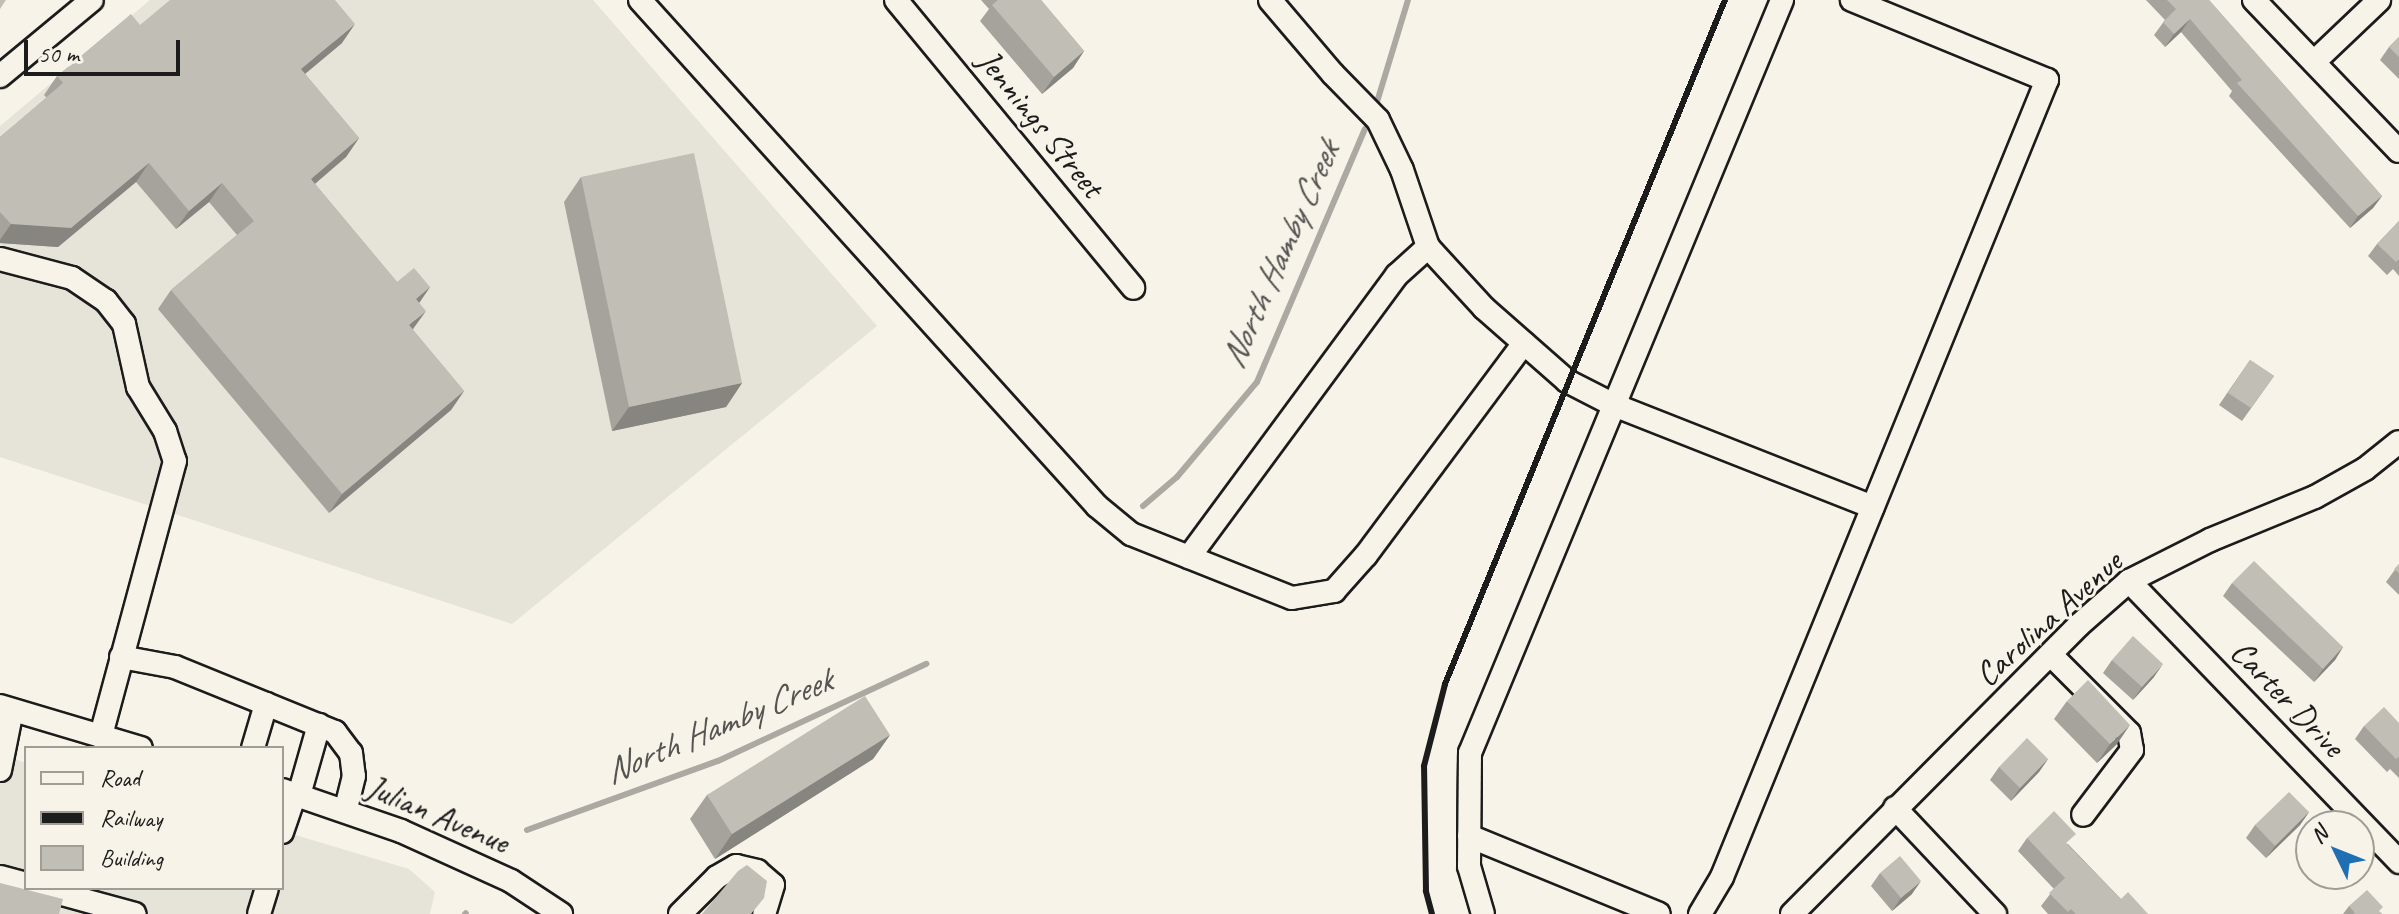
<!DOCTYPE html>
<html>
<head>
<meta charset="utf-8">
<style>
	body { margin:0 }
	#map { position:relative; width:2399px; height:914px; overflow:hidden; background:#f7f3e8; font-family:Caveat,sans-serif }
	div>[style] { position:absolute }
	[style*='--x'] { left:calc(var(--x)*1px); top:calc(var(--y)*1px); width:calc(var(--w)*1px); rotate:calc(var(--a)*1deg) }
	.built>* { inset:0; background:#e6e3d9 }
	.stream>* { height:6px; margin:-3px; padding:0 3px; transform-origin:3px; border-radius:3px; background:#aca9a2 }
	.roads { filter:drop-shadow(2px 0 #1c1c1c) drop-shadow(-2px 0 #1c1c1c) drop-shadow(0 2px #1c1c1c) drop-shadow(0 -2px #1c1c1c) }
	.minor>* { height:22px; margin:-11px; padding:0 11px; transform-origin:11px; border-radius:11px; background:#f7f3e8 }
	.rail>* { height:6px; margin:-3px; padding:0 3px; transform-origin:3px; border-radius:3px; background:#1c1c1c }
	.wall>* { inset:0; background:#a5a39c }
	.shaded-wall>* { inset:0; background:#86857f }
	.building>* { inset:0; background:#c0beb5 }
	span { translate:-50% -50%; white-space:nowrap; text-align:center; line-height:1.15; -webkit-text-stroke:6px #f7f3e8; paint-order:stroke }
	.street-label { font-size:34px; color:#1c1c1c }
	.water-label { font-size:36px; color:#565452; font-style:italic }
	.legend { position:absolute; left:24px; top:746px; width:260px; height:144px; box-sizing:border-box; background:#f7f3e8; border:2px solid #9f9d96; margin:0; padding:10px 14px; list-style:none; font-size:24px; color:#1c1c1c }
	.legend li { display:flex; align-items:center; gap:16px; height:40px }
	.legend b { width:40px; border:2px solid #9f9d96 }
	.north { position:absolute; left:2295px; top:810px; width:80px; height:80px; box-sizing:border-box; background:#f7f3e8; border:2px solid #9f9d96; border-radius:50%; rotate:313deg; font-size:22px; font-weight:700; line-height:32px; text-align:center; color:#1c1c1c }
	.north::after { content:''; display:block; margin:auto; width:28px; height:36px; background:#1f6fb2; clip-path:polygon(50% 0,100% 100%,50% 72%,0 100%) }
	.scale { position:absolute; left:24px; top:40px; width:156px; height:36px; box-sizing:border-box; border:4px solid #1c1c1c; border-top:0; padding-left:10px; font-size:24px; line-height:28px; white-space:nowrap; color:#1c1c1c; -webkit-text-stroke:6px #f7f3e8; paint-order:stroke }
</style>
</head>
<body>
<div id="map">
	<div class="built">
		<i style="clip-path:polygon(150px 0,593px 0,877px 326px,512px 624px,0 457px,0 126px)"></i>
		<i style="clip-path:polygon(0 754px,26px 763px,26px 888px,282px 888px,282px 831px,409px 869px,435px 892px,430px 914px,0 914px)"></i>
	</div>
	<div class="stream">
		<i style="--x:1377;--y:102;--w:107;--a:-73.1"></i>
		<i style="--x:1143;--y:506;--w:45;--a:-40.5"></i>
		<i style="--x:1177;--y:477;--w:124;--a:-49.9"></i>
		<i style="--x:1257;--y:382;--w:275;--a:-66.9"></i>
		<i style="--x:527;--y:830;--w:203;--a:-19.9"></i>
		<i style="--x:718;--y:761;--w:230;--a:-25"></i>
		<i style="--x:465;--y:914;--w:1;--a:-45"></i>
	</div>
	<div class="roads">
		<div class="minor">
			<i style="--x:640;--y:0;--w:682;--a:47.91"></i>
			<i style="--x:1097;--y:506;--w:44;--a:39.5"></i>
			<i style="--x:1131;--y:534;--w:173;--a:21.7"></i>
			<i style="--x:1292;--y:598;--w:43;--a:-9.5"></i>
			<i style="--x:1334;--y:591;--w:48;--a:-48.4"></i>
			<i style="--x:1366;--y:555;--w:264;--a:-53.3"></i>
			<i style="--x:896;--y:0;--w:373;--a:50.5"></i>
			<i style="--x:1270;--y:0;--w:97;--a:49.6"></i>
			<i style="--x:1333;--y:74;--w:64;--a:45.6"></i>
			<i style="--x:1378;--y:120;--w:55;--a:64.4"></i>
			<i style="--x:1402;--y:170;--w:81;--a:71.3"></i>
			<i style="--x:1428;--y:247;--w:83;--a:47.4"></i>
			<i style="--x:1484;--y:308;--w:111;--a:41.3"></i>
			<i style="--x:1567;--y:381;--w:53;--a:27.1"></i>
			<i style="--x:1614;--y:405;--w:278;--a:21.5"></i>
			<i style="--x:2254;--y:0;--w:209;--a:46.2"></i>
			<i style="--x:2314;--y:62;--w:90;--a:-43.6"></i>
			<i style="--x:0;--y:76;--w:119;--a:-39.6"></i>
			<i style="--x:0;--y:259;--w:74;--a:14.8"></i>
			<i style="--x:72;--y:278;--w:41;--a:34.1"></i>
			<i style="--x:106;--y:301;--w:29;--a:52"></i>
			<i style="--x:124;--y:324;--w:65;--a:77.5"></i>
			<i style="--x:138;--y:387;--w:52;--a:58.5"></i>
			<i style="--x:165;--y:431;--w:32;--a:72"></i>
			<i style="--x:175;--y:461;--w:285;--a:105.1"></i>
			<i style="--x:1189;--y:557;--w:350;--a:-53.6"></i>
			<i style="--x:1397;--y:275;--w:42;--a:-42.1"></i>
			<i style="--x:2129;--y:581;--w:390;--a:46.1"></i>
			<i style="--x:2051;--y:655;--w:110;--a:45"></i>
			<i style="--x:2129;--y:733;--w:17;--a:80"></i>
			<i style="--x:2132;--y:750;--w:81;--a:127"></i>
			<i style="--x:121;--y:657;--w:55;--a:10.5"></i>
			<i style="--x:175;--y:667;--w:173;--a:22.1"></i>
			<i style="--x:335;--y:732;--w:26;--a:53"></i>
			<i style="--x:351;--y:753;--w:23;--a:83"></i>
			<i style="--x:354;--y:776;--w:36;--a:104"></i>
			<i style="--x:0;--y:706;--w:147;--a:16.6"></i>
			<i style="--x:253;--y:748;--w:46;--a:-73.5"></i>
			<i style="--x:0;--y:770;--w:61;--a:-78.7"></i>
			<i style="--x:282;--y:790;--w:126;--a:19"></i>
			<i style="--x:401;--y:831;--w:121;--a:24.4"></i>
			<i style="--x:511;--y:881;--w:60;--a:33.4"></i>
			<i style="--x:299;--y:795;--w:73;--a:-74.1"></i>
			<i style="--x:1895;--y:808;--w:146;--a:46.7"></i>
			<i style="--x:282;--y:832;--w:40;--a:-71.1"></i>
			<i style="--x:1469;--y:836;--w:205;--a:22.3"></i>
			<i style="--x:0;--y:877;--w:27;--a:15"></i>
			<i style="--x:40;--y:888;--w:98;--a:15.3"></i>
			<i style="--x:259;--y:914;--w:27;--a:-73"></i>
			<i style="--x:680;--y:914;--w:52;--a:-45"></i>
			<i style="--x:717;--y:877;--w:22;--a:-30"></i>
			<i style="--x:736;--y:866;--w:22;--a:13"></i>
			<i style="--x:757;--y:871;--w:21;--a:41"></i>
			<i style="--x:773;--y:885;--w:30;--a:107"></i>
			<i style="--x:1483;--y:914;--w:50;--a:-106.3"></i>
			<i style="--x:1469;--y:866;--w:113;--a:-89.5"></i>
			<i style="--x:1470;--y:753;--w:815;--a:-67.49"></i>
			<i style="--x:1700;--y:914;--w:43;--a:-59.3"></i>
			<i style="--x:1722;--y:877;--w:861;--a:-67.82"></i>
			<i style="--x:2047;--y:80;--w:211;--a:-157.7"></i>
			<i style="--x:1792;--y:914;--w:407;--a:-45.2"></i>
			<i style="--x:2079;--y:625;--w:67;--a:-41.3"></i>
			<i style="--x:2129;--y:581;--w:91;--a:-26.8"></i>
			<i style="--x:2210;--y:540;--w:113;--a:-22.3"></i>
			<i style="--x:2315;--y:497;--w:57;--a:-29.2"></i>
			<i style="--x:2365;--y:469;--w:43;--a:-38.5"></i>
		</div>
	</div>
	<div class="rail">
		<i style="--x:1432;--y:914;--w:24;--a:-105"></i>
		<i style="--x:1426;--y:891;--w:125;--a:-90.9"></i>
		<i style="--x:1424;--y:766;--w:85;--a:-75.6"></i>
		<i style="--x:1445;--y:684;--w:739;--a:-67.74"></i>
	</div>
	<div class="wall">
		<i style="clip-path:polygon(981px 0,1041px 0,1084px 51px,1073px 68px,1042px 94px,980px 21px,989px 9px)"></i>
		<i style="clip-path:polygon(2146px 0,2209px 0,2382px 196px,2373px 208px,2350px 228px,2229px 96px,2232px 91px,2181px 32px,2165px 47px,2154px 35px,2165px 20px)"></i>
		<i style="clip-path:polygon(140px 25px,342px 43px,305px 74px,359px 138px,346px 157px,315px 184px,397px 282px,430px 287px,419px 303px,413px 330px,464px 391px,451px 410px,329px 513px,158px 309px,171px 290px,237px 235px,209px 202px,176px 229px,136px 182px,58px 247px,0 243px,0 137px,47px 98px,44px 95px,57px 76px)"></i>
		<i style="clip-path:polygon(2399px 37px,2399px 79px,2380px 60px,2389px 47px)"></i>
		<i style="clip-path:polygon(581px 177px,742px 383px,726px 407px,612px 431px,564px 202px)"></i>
		<i style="clip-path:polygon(2399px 221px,2399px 276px,2393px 269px,2387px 275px,2368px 256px,2377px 244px)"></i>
		<i style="clip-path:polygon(2250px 360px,2274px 376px,2242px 421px,2219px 405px)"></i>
		<i style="clip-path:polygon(2399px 564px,2399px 595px,2386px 582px)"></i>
		<i style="clip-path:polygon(2232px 583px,2343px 647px,2335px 660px,2314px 682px,2223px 596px)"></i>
		<i style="clip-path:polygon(2112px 660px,2154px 677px,2133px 700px,2103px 673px)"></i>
		<i style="clip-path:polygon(2067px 701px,2117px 744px,2097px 763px,2054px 719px)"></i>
		<i style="clip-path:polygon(2399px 723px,2399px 778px,2390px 769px,2387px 772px,2355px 739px,2364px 726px)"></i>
		<i style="clip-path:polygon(890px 735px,873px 759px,715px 859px,690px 819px,707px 795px)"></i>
		<i style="clip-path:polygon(2048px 759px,2039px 772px,2011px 801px,1990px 780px,1999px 767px)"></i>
		<i style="clip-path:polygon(2309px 812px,2300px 825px,2266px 858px,2246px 838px,2255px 825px)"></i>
		<i style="clip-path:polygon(2027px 838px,2068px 844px,2121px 899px,2148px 914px,2048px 914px,2041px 906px,2054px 889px,2018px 851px)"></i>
		<i style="clip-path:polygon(1880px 873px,1912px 894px,1892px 911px,1871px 886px)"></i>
		<i style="clip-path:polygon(2349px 906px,2380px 912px,2382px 914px,2343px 914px)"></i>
	</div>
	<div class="shaded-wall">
		<i style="clip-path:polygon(2190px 19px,2181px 32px,2165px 47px,2174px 34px)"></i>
		<i style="clip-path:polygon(355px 24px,342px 43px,288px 88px,301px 69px)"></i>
		<i style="clip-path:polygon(1084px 51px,1073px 68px,1042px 94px,1054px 77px)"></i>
		<i style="clip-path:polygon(359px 138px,346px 157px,298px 198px,311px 179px)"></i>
		<i style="clip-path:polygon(149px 163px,136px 182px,58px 247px,0 243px,0 240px,11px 224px)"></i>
		<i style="clip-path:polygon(222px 183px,209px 202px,176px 229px,189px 211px)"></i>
		<i style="clip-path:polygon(2382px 196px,2373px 208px,2350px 228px,2358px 216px)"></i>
		<i style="clip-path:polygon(430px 287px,417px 306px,416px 299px)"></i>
		<i style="clip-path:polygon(426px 311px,413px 329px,409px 325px)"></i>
		<i style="clip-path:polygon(742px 383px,726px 407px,612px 431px,629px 407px)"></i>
		<i style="clip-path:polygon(464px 391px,451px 410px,329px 513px,342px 494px)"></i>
		<i style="clip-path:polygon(2343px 647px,2335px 660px,2314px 682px,2323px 669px)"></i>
		<i style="clip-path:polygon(2163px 664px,2154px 677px,2133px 700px,2142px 687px)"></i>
		<i style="clip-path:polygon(2130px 725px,2117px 744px,2097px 763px,2110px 744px)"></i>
		<i style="clip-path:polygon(890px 735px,873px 759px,715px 859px,732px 834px)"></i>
		<i style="clip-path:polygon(2048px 759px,2039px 772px,2011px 801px,2020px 788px)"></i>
		<i style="clip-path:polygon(2309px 812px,2300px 825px,2266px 858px,2275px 846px)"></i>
		<i style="clip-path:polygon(1921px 881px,1912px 894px,1892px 911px,1901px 898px)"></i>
	</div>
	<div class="building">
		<i style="clip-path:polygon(0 0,6px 0,0 9px)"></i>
		<i style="clip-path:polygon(170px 0,335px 0,355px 24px,301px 69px,359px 138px,311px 179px,397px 282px,414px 268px,430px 287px,416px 299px,426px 311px,409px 325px,464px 391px,342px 494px,171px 290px,254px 221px,222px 183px,189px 211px,149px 163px,71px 228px,11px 224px,0 212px,0 137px,63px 83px,57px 76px,131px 14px,140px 25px)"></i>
		<i style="clip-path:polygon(998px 0,1041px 0,1084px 51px,1054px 77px,992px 5px)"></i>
		<i style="clip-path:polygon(2167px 0,2209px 0,2382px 196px,2358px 216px,2237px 83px,2242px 80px,2190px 19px,2174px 34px,2163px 22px,2176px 9px)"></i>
		<i style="clip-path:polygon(2399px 37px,2399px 57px,2389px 47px)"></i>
		<i style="clip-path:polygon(694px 153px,742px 383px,629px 407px,581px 177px)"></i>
		<i style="clip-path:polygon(2399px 221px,2399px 259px,2396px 262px,2377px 244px)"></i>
		<i style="clip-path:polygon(2250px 360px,2274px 376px,2251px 408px,2228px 393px)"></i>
		<i style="clip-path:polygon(2254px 561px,2343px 647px,2323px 669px,2232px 583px)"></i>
		<i style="clip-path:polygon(2399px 564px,2399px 573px,2394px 569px)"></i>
		<i style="clip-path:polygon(2133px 636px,2163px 664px,2142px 687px,2112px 660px)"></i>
		<i style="clip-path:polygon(2088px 680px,2130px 725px,2110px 744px,2067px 701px)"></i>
		<i style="clip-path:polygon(865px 696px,890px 735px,732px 834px,707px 795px)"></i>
		<i style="clip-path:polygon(2384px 707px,2399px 723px,2399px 757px,2396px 759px,2364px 726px)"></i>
		<i style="clip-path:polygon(2027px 738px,2048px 759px,2020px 788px,1999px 767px)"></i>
		<i style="clip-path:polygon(2289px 792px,2309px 812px,2275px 846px,2255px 825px)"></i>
		<i style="clip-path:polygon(2054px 811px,2076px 834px,2066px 843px,2121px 899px,2128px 892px,2148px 914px,2076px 914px,2071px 909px,2068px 912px,2049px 893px,2065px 878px,2027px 838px)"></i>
		<i style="clip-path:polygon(1900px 856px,1921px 881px,1901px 898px,1880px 873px)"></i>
		<i style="clip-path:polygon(747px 865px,767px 881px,764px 898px,751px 914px,702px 914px,738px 871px)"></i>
		<i style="clip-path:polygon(0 883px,63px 899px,59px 914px,0 914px)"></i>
		<i style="clip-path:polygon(2367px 890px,2383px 907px,2379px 911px,2382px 914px,2353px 914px,2355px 913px,2349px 906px)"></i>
	</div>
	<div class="street-label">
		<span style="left:1041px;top:123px;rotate:51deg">Jennings Street</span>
		<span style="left:2048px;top:618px;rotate:-42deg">Carolina Avenue</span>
		<span style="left:2288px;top:698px;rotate:46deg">Carter Drive</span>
		<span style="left:438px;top:814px;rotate:23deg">Julian Avenue</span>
	</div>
	<div class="water-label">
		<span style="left:1280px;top:255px;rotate:-66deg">North Hamby Creek</span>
		<span style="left:718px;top:726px;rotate:-23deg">North Hamby Creek</span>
	</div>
	<ul class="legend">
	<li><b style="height:10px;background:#f7f3e8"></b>Road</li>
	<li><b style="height:10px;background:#1c1c1c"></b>Railway</li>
	<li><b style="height:22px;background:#c0beb5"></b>Building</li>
	</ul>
	<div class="north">N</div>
	<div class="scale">50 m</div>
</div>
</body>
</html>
